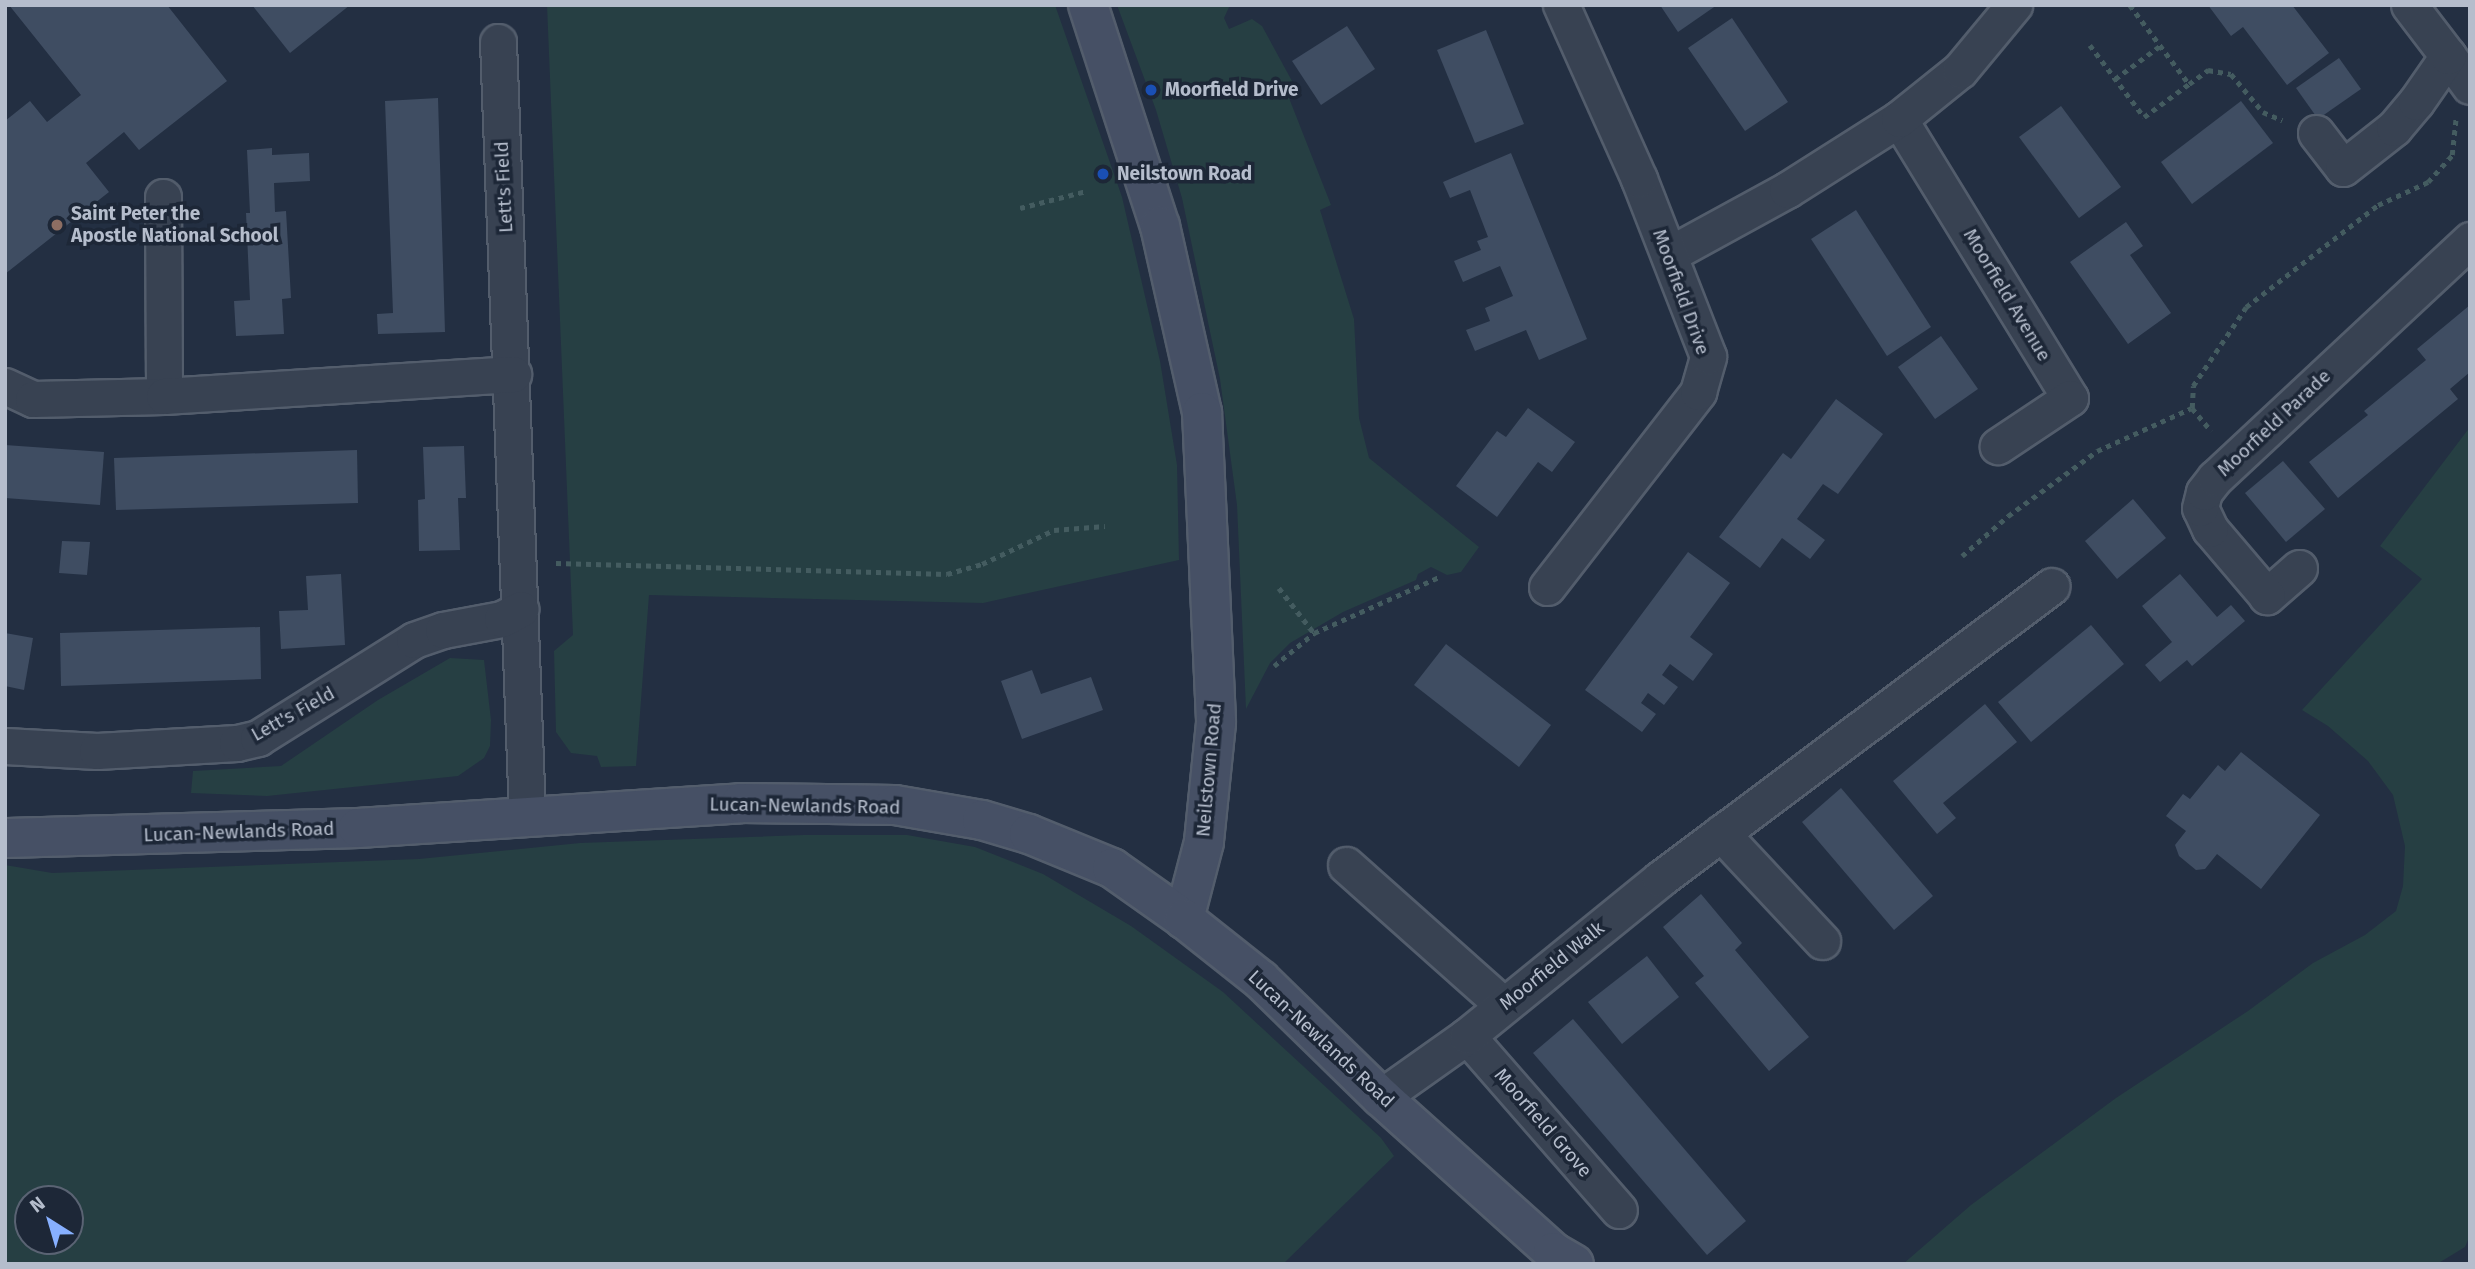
<!DOCTYPE html>
<html>
<head>
<meta charset="utf-8">
<style>
	body { margin:0 }
	#map { position:relative; width:2475px; height:1269px; overflow:hidden; background:#232f42; font-family:"Fira Sans",sans-serif }
	div>[style] { position:absolute }
	[style*='--x'] { left:calc(var(--x)*1px); top:calc(var(--y)*1px); width:calc(var(--w)*1px); rotate:calc(var(--a)*1deg) }
	.green>* { inset:0; background:#263f43 }
	.building>* { inset:0; background:#3f4d62 }
	.path>* { height:4.5px; margin-top:-2.25px; transform-origin:0; background:repeating-linear-gradient(90deg,#445c60 0 5px,transparent 0 10px) }
	.roads { filter:drop-shadow(2px 0 #535d6c) drop-shadow(-2px 0 #535d6c) drop-shadow(0 2px #535d6c) drop-shadow(0 -2px #535d6c) }
	.street>* { height:35px; margin:-17.5px; padding:0 17.5px; transform-origin:17.5px; border-radius:17.5px; background:#384252 }
	.secondary>* { height:38px; margin:-19px; padding:0 19px; transform-origin:19px; border-radius:19px; background:#465065 }
	.dots>* { width:19px; height:19px; translate:-50% -50%; box-sizing:border-box; border:4px solid #1d2737; border-radius:50% }
	span { translate:-50% -50%; white-space:nowrap; text-align:center; line-height:1.15; -webkit-text-stroke:7px #1d2737; paint-order:stroke }
	.poi-label { font-size:19px; color:#b5bdcc; font-weight:700 }
	.left { translate:0 -50%; text-align:left }
	.street-label { font-size:19px; color:#b5bdcc }
	.frame { position:absolute; inset:0; border:7px solid #b5bdcc; pointer-events:none }
	.north { position:absolute; left:14px; top:1185px; width:70px; height:70px; box-sizing:border-box; background:#1d2737; border:2px solid #5a6373; border-radius:50%; rotate:323deg; font-size:19px; font-weight:700; line-height:28px; text-align:center; color:#b5bdcc }
	.north::after { content:''; display:block; margin:auto; width:24px; height:32px; background:#87b0ff; clip-path:polygon(50% 0,100% 100%,50% 72%,0 100%) }
</style>
</head>
<body>
<div id="map">
	<div class="green">
		<i style="clip-path:polygon(547px 5px,1055px 5px,1122px 197px,1160px 361px,1177px 465px,1179px 560px,983px 603px,649px 595px,636px 766px,601px 767px,597px 756px,571px 753px,556px 732px,554px 651px,573px 635px)"></i>
		<i style="clip-path:polygon(1117px 5px,1230px 5px,1224px 18px,1229px 29px,1252px 19px,1262px 26px,1298px 92px,1289px 98px,1331px 205px,1320px 210px,1354px 319px,1359px 418px,1369px 458px,1479px 547px,1461px 572px,1447px 575px,1431px 567px,1418px 574px,1416px 580px,1343px 612px,1290px 643px,1270px 663px,1246px 709px,1237px 505px,1220px 379px,1182px 198px,1156px 110px)"></i>
		<i style="clip-path:polygon(2470px 427px,2470px 1235px,2465px 1247px,2437px 1264px,1903px 1264px,1971px 1205px,2116px 1098px,2248px 1011px,2313px 963px,2365px 935px,2396px 911px,2403px 886px,2405px 846px,2393px 795px,2368px 761px,2328px 726px,2302px 710px,2422px 579px,2380px 546px)"></i>
		<i style="clip-path:polygon(450px 658px,484px 660px,491px 720px,490px 746px,484px 758px,458px 776px,267px 796px,191px 793px,193px 771px,281px 766px,378px 700px)"></i>
		<i style="clip-path:polygon(evenodd,804px 835px,907px 835px,975px 847px,1043px 874px,1131px 926px,1223px 992px,1381px 1138px,1394px 1156px,1283px 1264px,5px 1264px,5px 865px,52px 873px,419px 859px,580px 843px,804px 835px,70px 1199px,70px 1241px,28px 1241px,28px 1199px,70px 1199px)"></i>
	</div>
	<div class="building">
		<i style="clip-path:polygon(9px 5px,167px 5px,227px 81px,139px 150px,124px 132px,86px 163px,109px 192px,5px 274px,5px 121px,30px 101px,47px 122px,81px 95px)"></i>
		<i style="clip-path:polygon(252px 5px,350px 5px,290px 53px)"></i>
		<i style="clip-path:polygon(1660px 5px,1717px 5px,1678px 32px)"></i>
		<i style="clip-path:polygon(2208px 5px,2292px 5px,2329px 53px,2287px 85px,2243px 27px,2231px 36px)"></i>
		<i style="clip-path:polygon(1732px 18px,1788px 102px,1745px 131px,1688px 48px)"></i>
		<i style="clip-path:polygon(1347px 26px,1375px 69px,1321px 105px,1292px 61px)"></i>
		<i style="clip-path:polygon(1486px 30px,1524px 124px,1475px 143px,1437px 50px)"></i>
		<i style="clip-path:polygon(2339px 58px,2361px 89px,2318px 119px,2296px 88px)"></i>
		<i style="clip-path:polygon(438px 98px,445px 332px,378px 334px,377px 314px,393px 313px,385px 101px)"></i>
		<i style="clip-path:polygon(2241px 101px,2273px 143px,2192px 204px,2161px 162px)"></i>
		<i style="clip-path:polygon(2061px 106px,2121px 187px,2079px 218px,2019px 137px)"></i>
		<i style="clip-path:polygon(272px 148px,272px 155px,309px 153px,310px 181px,274px 183px,275px 212px,286px 211px,291px 298px,282px 299px,284px 334px,236px 336px,234px 301px,250px 300px,246px 213px,250px 213px,247px 150px)"></i>
		<i style="clip-path:polygon(1511px 153px,1587px 339px,1539px 360px,1526px 330px,1475px 351px,1466px 330px,1490px 321px,1485px 308px,1513px 296px,1500px 266px,1463px 282px,1454px 261px,1481px 250px,1477px 241px,1488px 237px,1470px 190px,1450px 198px,1443px 182px)"></i>
		<i style="clip-path:polygon(1856px 210px,1931px 327px,1887px 356px,1811px 239px)"></i>
		<i style="clip-path:polygon(2126px 222px,2143px 246px,2130px 255px,2171px 313px,2128px 344px,2070px 262px)"></i>
		<i style="clip-path:polygon(2470px 305px,2470px 372px,2450px 389px,2458px 399px,2338px 498px,2309px 462px,2368px 415px,2364px 411px,2426px 360px,2417px 349px)"></i>
		<i style="clip-path:polygon(1941px 336px,1978px 389px,1935px 419px,1898px 367px)"></i>
		<i style="clip-path:polygon(1836px 399px,1883px 434px,1838px 494px,1823px 484px,1797px 519px,1825px 540px,1810px 559px,1782px 538px,1760px 568px,1719px 537px,1783px 453px,1791px 459px)"></i>
		<i style="clip-path:polygon(1528px 408px,1575px 442px,1552px 472px,1538px 462px,1497px 517px,1456px 486px,1497px 431px,1506px 437px)"></i>
		<i style="clip-path:polygon(5px 445px,104px 452px,100px 505px,5px 498px)"></i>
		<i style="clip-path:polygon(464px 446px,466px 498px,458px 498px,460px 550px,419px 551px,418px 500px,425px 499px,423px 447px)"></i>
		<i style="clip-path:polygon(357px 450px,358px 503px,116px 510px,114px 458px)"></i>
		<i style="clip-path:polygon(2283px 461px,2325px 509px,2286px 542px,2245px 493px)"></i>
		<i style="clip-path:polygon(2133px 499px,2166px 538px,2117px 579px,2085px 541px)"></i>
		<i style="clip-path:polygon(62px 541px,90px 542px,87px 575px,59px 573px)"></i>
		<i style="clip-path:polygon(1688px 552px,1730px 583px,1690px 637px,1713px 654px,1693px 681px,1670px 664px,1662px 675px,1678px 687px,1664px 705px,1648px 693px,1641px 703px,1656px 714px,1642px 732px,1585px 690px)"></i>
		<i style="clip-path:polygon(341px 574px,345px 645px,281px 649px,279px 611px,308px 610px,306px 576px)"></i>
		<i style="clip-path:polygon(2180px 574px,2217px 617px,2231px 605px,2245px 621px,2192px 666px,2187px 660px,2160px 682px,2145px 665px,2172px 642px,2142px 606px)"></i>
		<i style="clip-path:polygon(2091px 625px,2124px 664px,2031px 742px,1998px 702px)"></i>
		<i style="clip-path:polygon(260px 627px,261px 679px,61px 686px,60px 633px)"></i>
		<i style="clip-path:polygon(5px 633px,33px 638px,24px 690px,5px 686px)"></i>
		<i style="clip-path:polygon(1446px 644px,1551px 725px,1519px 767px,1414px 685px)"></i>
		<i style="clip-path:polygon(1032px 670px,1041px 694px,1091px 677px,1103px 710px,1022px 739px,1001px 681px)"></i>
		<i style="clip-path:polygon(1985px 704px,2017px 742px,1943px 803px,1956px 818px,1937px 834px,1893px 781px)"></i>
		<i style="clip-path:polygon(2241px 752px,2320px 815px,2261px 889px,2217px 854px,2205px 869px,2196px 870px,2179px 856px,2175px 845px,2186px 831px,2166px 816px,2183px 794px,2190px 799px,2218px 765px,2225px 771px)"></i>
		<i style="clip-path:polygon(1841px 788px,1933px 896px,1894px 930px,1802px 822px)"></i>
		<i style="clip-path:polygon(1701px 894px,1742px 943px,1735px 950px,1809px 1037px,1769px 1071px,1695px 983px,1704px 976px,1663px 927px)"></i>
		<i style="clip-path:polygon(1647px 956px,1679px 997px,1622px 1044px,1588px 1002px)"></i>
		<i style="clip-path:polygon(1573px 1019px,1746px 1221px,1707px 1255px,1533px 1053px)"></i>
	</div>
	<div class="path">
		<i style="--x:2130;--y:5;--w:99;--a:53.2"></i>
		<i style="--x:2189;--y:84;--w:24;--a:-36"></i>
		<i style="--x:2208;--y:70;--w:23;--a:10"></i>
		<i style="--x:2231;--y:74;--w:50;--a:49.9"></i>
		<i style="--x:2263;--y:112;--w:21;--a:23"></i>
		<i style="--x:2090;--y:45;--w:90;--a:53.1"></i>
		<i style="--x:2144;--y:117;--w:56;--a:-36.3"></i>
		<i style="--x:2115;--y:79;--w:56;--a:-36.3"></i>
		<i style="--x:1020;--y:208;--w:68;--a:-14.4"></i>
		<i style="--x:2192;--y:408;--w:30;--a:50"></i>
		<i style="--x:1962;--y:556;--w:61;--a:-41"></i>
		<i style="--x:2008;--y:516;--w:110;--a:-36.1"></i>
		<i style="--x:2097;--y:451;--w:104;--a:-24.4"></i>
		<i style="--x:2192;--y:408;--w:22;--a:-87"></i>
		<i style="--x:2193;--y:386;--w:95;--a:-56.1"></i>
		<i style="--x:2246;--y:307;--w:167;--a:-37.7"></i>
		<i style="--x:2378;--y:205;--w:55;--a:-24.7"></i>
		<i style="--x:2428;--y:182;--w:36;--a:-48"></i>
		<i style="--x:2452;--y:155;--w:37;--a:-84"></i>
		<i style="--x:556;--y:563;--w:391;--a:1.6"></i>
		<i style="--x:947;--y:574;--w:36;--a:-16"></i>
		<i style="--x:982;--y:564;--w:80;--a:-25.3"></i>
		<i style="--x:1054;--y:530;--w:51;--a:-4.5"></i>
		<i style="--x:1279;--y:588;--w:57;--a:52.1"></i>
		<i style="--x:1274;--y:666;--w:52;--a:-39.5"></i>
		<i style="--x:1314;--y:633;--w:137;--a:-24.1"></i>
	</div>
	<div class="roads">
		<div class="street">
			<i style="--x:498;--y:42;--w:773;--a:87.85"></i>
			<i style="--x:2448;--y:56;--w:37;--a:54"></i>
			<i style="--x:1899;--y:119;--w:327;--a:58.5"></i>
			<i style="--x:2070;--y:398;--w:87;--a:146.3"></i>
			<i style="--x:2316;--y:133;--w:44;--a:52.4"></i>
			<i style="--x:2343;--y:168;--w:65;--a:-38.1"></i>
			<i style="--x:2394;--y:128;--w:34;--a:-50"></i>
			<i style="--x:2416;--y:102;--w:56;--a:-55.2"></i>
			<i style="--x:2448;--y:56;--w:64;--a:-127.4"></i>
			<i style="--x:163;--y:197;--w:199;--a:89.7"></i>
			<i style="--x:1670;--y:254;--w:133;--a:-28.7"></i>
			<i style="--x:1787;--y:190;--w:133;--a:-32.4"></i>
			<i style="--x:1899;--y:119;--w:78;--a:-38.8"></i>
			<i style="--x:1960;--y:70;--w:85;--a:-50.3"></i>
			<i style="--x:5;--y:386;--w:31;--a:25"></i>
			<i style="--x:33;--y:399;--w:131;--a:-1.3"></i>
			<i style="--x:164;--y:396;--w:350;--a:-3.6"></i>
			<i style="--x:2299;--y:568;--w:43;--a:138.8"></i>
			<i style="--x:2267;--y:596;--w:88;--a:-130.4"></i>
			<i style="--x:2210;--y:529;--w:23;--a:-115"></i>
			<i style="--x:2200;--y:508;--w:16;--a:-76"></i>
			<i style="--x:2204;--y:492;--w:18;--a:-52"></i>
			<i style="--x:2215;--y:478;--w:349;--a:-43"></i>
			<i style="--x:1547;--y:587;--w:247;--a:-52.2"></i>
			<i style="--x:1698;--y:392;--w:37;--a:-74"></i>
			<i style="--x:1708;--y:356;--w:190;--a:-111.3"></i>
			<i style="--x:1639;--y:179;--w:191;--a:-114.1"></i>
			<i style="--x:5;--y:746;--w:92;--a:3.1"></i>
			<i style="--x:97;--y:751;--w:140;--a:-3.3"></i>
			<i style="--x:237;--y:743;--w:22;--a:-13"></i>
			<i style="--x:258;--y:738;--w:184;--a:-32.1"></i>
			<i style="--x:414;--y:640;--w:31;--a:-19"></i>
			<i style="--x:443;--y:630;--w:60;--a:-10.6"></i>
			<i style="--x:502;--y:619;--w:21;--a:-28"></i>
			<i style="--x:1721;--y:833;--w:148;--a:46.9"></i>
			<i style="--x:1346;--y:865;--w:210;--a:41.7"></i>
			<i style="--x:1467;--y:1036;--w:231;--a:48.9"></i>
			<i style="--x:1381;--y:1097;--w:105;--a:-35.3"></i>
			<i style="--x:1467;--y:1036;--w:249;--a:-39.1"></i>
			<i style="--x:1660;--y:879;--w:489;--a:-36.8"></i>
		</div>
		<div class="secondary">
			<i style="--x:1088;--y:5;--w:232;--a:72"></i>
			<i style="--x:1160;--y:226;--w:191;--a:77.3"></i>
			<i style="--x:1202;--y:412;--w:311;--a:87.4"></i>
			<i style="--x:1216;--y:723;--w:120;--a:95.8"></i>
			<i style="--x:1204;--y:842;--w:80;--a:104.6"></i>
			<i style="--x:5;--y:838;--w:353;--a:-1.6"></i>
			<i style="--x:358;--y:828;--w:384;--a:-3.7"></i>
			<i style="--x:741;--y:803;--w:154;--a:0.7"></i>
			<i style="--x:895;--y:805;--w:88;--a:9.8"></i>
			<i style="--x:982;--y:820;--w:49;--a:16.6"></i>
			<i style="--x:1029;--y:834;--w:90;--a:22.3"></i>
			<i style="--x:1112;--y:868;--w:88;--a:35.3"></i>
			<i style="--x:1184;--y:919;--w:98;--a:38.4"></i>
			<i style="--x:1261;--y:980;--w:168;--a:44.3"></i>
			<i style="--x:1381;--y:1097;--w:232;--a:42"></i>
			<i style="--x:1553;--y:1252;--w:24;--a:30"></i>
		</div>
	</div>
	<div class="dots">
		<i style="left:1151px;top:90px;background:#1a4fb4"></i>
		<i style="left:1103px;top:174px;background:#1a4fb4"></i>
		<i style="left:57px;top:225px;background:#8d6e63"></i>
	</div>
	<div class="poi-label">
		<span class="left" style="left:1165px;top:90px">Moorfield Drive</span>
		<span class="left" style="left:1117px;top:174px">Neilstown Road</span>
		<span class="left" style="left:71px;top:225px">Saint Peter the<br>Apostle National School</span>
	</div>
	<div class="street-label">
		<span style="left:504px;top:187px;rotate:-93deg">Lett's Field</span>
		<span style="left:1681px;top:292px;rotate:70deg">Moorfield Drive</span>
		<span style="left:2007px;top:295px;rotate:59deg">Moorfield Avenue</span>
		<span style="left:2274px;top:423px;rotate:-43deg">Moorfield Parade</span>
		<span style="left:293px;top:714px;rotate:-29deg">Lett's Field</span>
		<span style="left:1209px;top:770px;rotate:-85deg">Neilstown Road</span>
		<span style="left:805px;top:806px;rotate:1deg">Lucan-Newlands Road</span>
		<span style="left:239px;top:832px;rotate:-2deg">Lucan-Newlands Road</span>
		<span style="left:1552px;top:966px;rotate:-39deg">Moorfield Walk</span>
		<span style="left:1321px;top:1039px;rotate:43deg">Lucan-Newlands Road</span>
		<span style="left:1543px;top:1123px;rotate:49deg">Moorfield Grove</span>
	</div>
	<div class="frame"></div>
	<div class="north">N</div>
</div>
</body>
</html>
